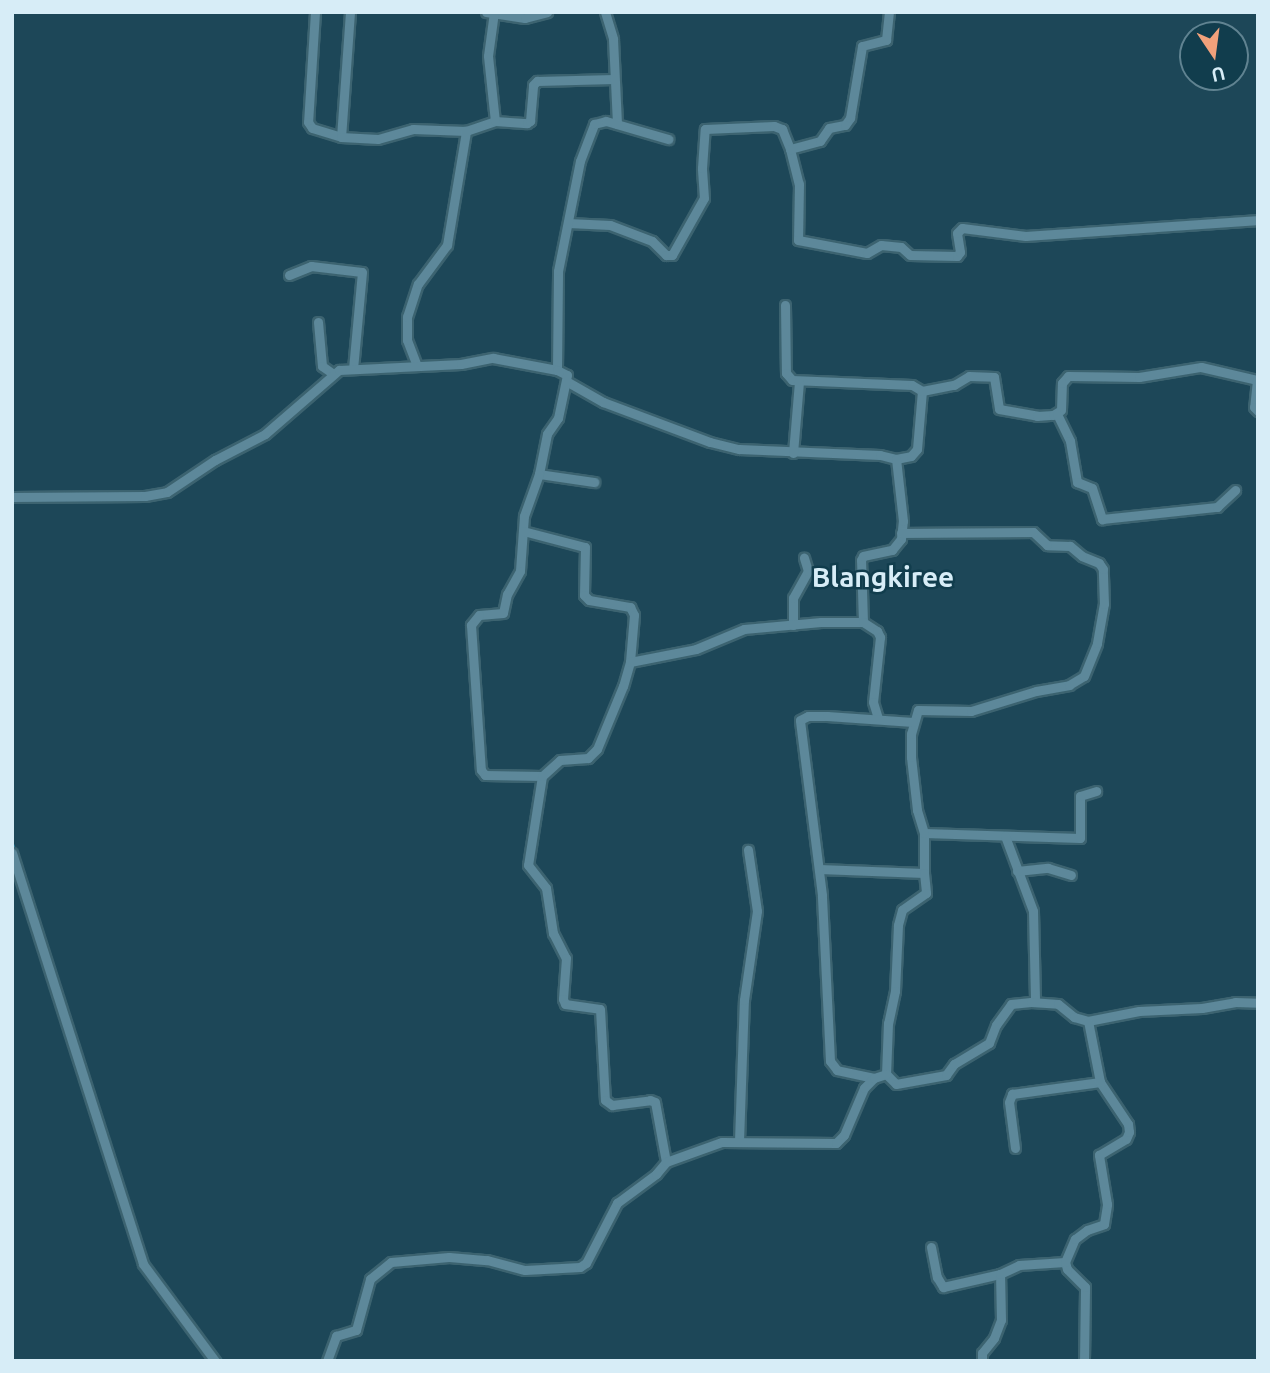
<!DOCTYPE html>
<html>
<head>
<meta charset="utf-8">
<style>
	body { margin:0 }
	#map { position:relative; width:1270px; height:1373px; overflow:hidden; background:#1d4758; font-family:Ubuntu,sans-serif }
	div>[style] { position:absolute }
	[style*='--x'] { left:calc(var(--x)*1px); top:calc(var(--y)*1px); width:calc(var(--w)*1px); rotate:calc(var(--a)*1deg) }
	.stream>* { height:2.5px; margin:-1.25px; padding:0 1.25px; transform-origin:1.25px; border-radius:1.25px; background:#228db1 }
	.roads { filter:drop-shadow(2px 0 #3c6370) drop-shadow(-2px 0 #3c6370) drop-shadow(0 2px #3c6370) drop-shadow(0 -2px #3c6370) }
	.minor>* { height:9px; margin:-4.5px; padding:0 4.5px; transform-origin:4.5px; border-radius:4.5px; background:#5d889a }
	span { translate:-50% -50%; white-space:nowrap; text-align:center; line-height:1.15; -webkit-text-stroke:5px #113d4d; paint-order:stroke }
	.quarter-label { font-size:28px; color:#d7edf7; font-weight:700 }
	.frame { position:absolute; inset:0; border:14px solid #d7edf7; pointer-events:none }
	.north { position:absolute; left:1179px; top:21px; width:70px; height:70px; box-sizing:border-box; background:#113d4d; border:2px solid #608391; border-radius:50%; rotate:167deg; font-size:19px; font-weight:700; line-height:28px; text-align:center; color:#d7edf7 }
	.north::after { content:''; display:block; margin:auto; width:24px; height:32px; background:#f1a17b; clip-path:polygon(50% 0,100% 100%,50% 72%,0 100%) }
</style>
</head>
<body>
<div id="map">
	<div class="stream">
		<i style="--x:12;--y:842;--w:10;--a:73"></i>
		<i style="--x:165;--y:1287;--w:93;--a:52.4"></i>
	</div>
	<div class="roads">
		<div class="minor">
			<i style="--x:315;--y:12;--w:110;--a:93.6"></i>
			<i style="--x:308;--y:122;--w:7;--a:56"></i>
			<i style="--x:312;--y:128;--w:30;--a:17"></i>
			<i style="--x:350;--y:12;--w:125;--a:94.1"></i>
			<i style="--x:341;--y:137;--w:37;--a:3"></i>
			<i style="--x:378;--y:139;--w:36;--a:-16"></i>
			<i style="--x:413;--y:129;--w:53;--a:2.2"></i>
			<i style="--x:466;--y:131;--w:31;--a:-19"></i>
			<i style="--x:495;--y:121;--w:32;--a:4"></i>
			<i style="--x:527;--y:123;--w:4;--a:-34"></i>
			<i style="--x:530;--y:121;--w:36;--a:-85"></i>
			<i style="--x:533;--y:85;--w:6;--a:-45"></i>
			<i style="--x:537;--y:81;--w:77;--a:-1.5"></i>
			<i style="--x:486;--y:12;--w:39;--a:9"></i>
			<i style="--x:525;--y:18;--w:23;--a:-15"></i>
			<i style="--x:494;--y:12;--w:44;--a:97.8"></i>
			<i style="--x:488;--y:56;--w:65;--a:83.9"></i>
			<i style="--x:605;--y:12;--w:28;--a:73"></i>
			<i style="--x:613;--y:39;--w:85;--a:87.3"></i>
			<i style="--x:790;--y:149;--w:36;--a:76"></i>
			<i style="--x:799;--y:184;--w:56;--a:91"></i>
			<i style="--x:798;--y:240;--w:70;--a:10.7"></i>
			<i style="--x:867;--y:253;--w:16;--a:-30"></i>
			<i style="--x:881;--y:245;--w:20;--a:6"></i>
			<i style="--x:901;--y:247;--w:12;--a:42"></i>
			<i style="--x:910;--y:255;--w:47;--a:1.2"></i>
			<i style="--x:957;--y:256;--w:5;--a:-53"></i>
			<i style="--x:960;--y:252;--w:19;--a:-99"></i>
			<i style="--x:957;--y:233;--w:7;--a:-45"></i>
			<i style="--x:962;--y:228;--w:64;--a:7.1"></i>
			<i style="--x:1026;--y:236;--w:233;--a:-3.9"></i>
			<i style="--x:568;--y:223;--w:42;--a:2.7"></i>
			<i style="--x:610;--y:225;--w:45;--a:20.9"></i>
			<i style="--x:652;--y:241;--w:20;--a:45"></i>
			<i style="--x:666;--y:255;--w:6;--a:0"></i>
			<i style="--x:672;--y:255;--w:65;--a:-60.7"></i>
			<i style="--x:704;--y:198;--w:30;--a:-94"></i>
			<i style="--x:702;--y:168;--w:39;--a:-86"></i>
			<i style="--x:705;--y:129;--w:69;--a:-2.5"></i>
			<i style="--x:774;--y:126;--w:9;--a:21"></i>
			<i style="--x:782;--y:129;--w:22;--a:68"></i>
			<i style="--x:790;--y:149;--w:31;--a:-15"></i>
			<i style="--x:820;--y:141;--w:16;--a:-55"></i>
			<i style="--x:829;--y:128;--w:16;--a:-11"></i>
			<i style="--x:845;--y:125;--w:9;--a:-54"></i>
			<i style="--x:850;--y:118;--w:73;--a:-80.5"></i>
			<i style="--x:862;--y:46;--w:25;--a:-14"></i>
			<i style="--x:886;--y:40;--w:28;--a:-84"></i>
			<i style="--x:289;--y:275;--w:24;--a:-22"></i>
			<i style="--x:311;--y:266;--w:51;--a:6.7"></i>
			<i style="--x:362;--y:272;--w:97;--a:95.3"></i>
			<i style="--x:785;--y:305;--w:68;--a:89.2"></i>
			<i style="--x:786;--y:373;--w:9;--a:49"></i>
			<i style="--x:792;--y:380;--w:120;--a:2.4"></i>
			<i style="--x:912;--y:385;--w:12;--a:31"></i>
			<i style="--x:318;--y:322;--w:44;--a:84.8"></i>
			<i style="--x:322;--y:366;--w:12;--a:35"></i>
			<i style="--x:417;--y:366;--w:28;--a:-111"></i>
			<i style="--x:407;--y:340;--w:23;--a:-90"></i>
			<i style="--x:407;--y:317;--w:35;--a:-72"></i>
			<i style="--x:418;--y:284;--w:49;--a:-53.4"></i>
			<i style="--x:447;--y:245;--w:116;--a:-80.5"></i>
			<i style="--x:557;--y:370;--w:99;--a:-89.4"></i>
			<i style="--x:558;--y:271;--w:112;--a:-78.7"></i>
			<i style="--x:580;--y:161;--w:40;--a:-69"></i>
			<i style="--x:594;--y:124;--w:12;--a:-14"></i>
			<i style="--x:606;--y:121;--w:65;--a:16.2"></i>
			<i style="--x:566;--y:381;--w:43;--a:29.6"></i>
			<i style="--x:603;--y:402;--w:114;--a:20.5"></i>
			<i style="--x:710;--y:442;--w:30;--a:14"></i>
			<i style="--x:739;--y:449;--w:141;--a:2.4"></i>
			<i style="--x:880;--y:455;--w:16;--a:14"></i>
			<i style="--x:896;--y:459;--w:15;--a:-11"></i>
			<i style="--x:911;--y:456;--w:9;--a:-49"></i>
			<i style="--x:917;--y:449;--w:58;--a:-85.1"></i>
			<i style="--x:922;--y:391;--w:33;--a:-11"></i>
			<i style="--x:954;--y:385;--w:17;--a:-31"></i>
			<i style="--x:969;--y:376;--w:25;--a:2"></i>
			<i style="--x:994;--y:377;--w:32;--a:81"></i>
			<i style="--x:999;--y:409;--w:39;--a:10"></i>
			<i style="--x:1037;--y:416;--w:16;--a:-4"></i>
			<i style="--x:1053;--y:415;--w:9;--a:-32"></i>
			<i style="--x:1061;--y:410;--w:27;--a:-88"></i>
			<i style="--x:1062;--y:383;--w:9;--a:-49"></i>
			<i style="--x:1068;--y:376;--w:71;--a:0.8"></i>
			<i style="--x:1139;--y:377;--w:63;--a:-9.2"></i>
			<i style="--x:1201;--y:367;--w:57;--a:13.1"></i>
			<i style="--x:1257;--y:380;--w:27;--a:96"></i>
			<i style="--x:1254;--y:407;--w:6;--a:45"></i>
			<i style="--x:1057;--y:414;--w:30;--a:64"></i>
			<i style="--x:1070;--y:441;--w:42;--a:80.3"></i>
			<i style="--x:1077;--y:482;--w:16;--a:22"></i>
			<i style="--x:1092;--y:488;--w:33;--a:72"></i>
			<i style="--x:1102;--y:519;--w:116;--a:-6"></i>
			<i style="--x:1217;--y:507;--w:25;--a:-43"></i>
			<i style="--x:793;--y:453;--w:72;--a:-85.2"></i>
			<i style="--x:539;--y:474;--w:56;--a:8.3"></i>
			<i style="--x:12;--y:497;--w:133;--a:-0.4"></i>
			<i style="--x:145;--y:496;--w:22;--a:-10"></i>
			<i style="--x:167;--y:492;--w:58;--a:-33.7"></i>
			<i style="--x:215;--y:460;--w:56;--a:-27.5"></i>
			<i style="--x:265;--y:434;--w:98;--a:-40.9"></i>
			<i style="--x:339;--y:370;--w:122;--a:-2.8"></i>
			<i style="--x:461;--y:364;--w:33;--a:-11"></i>
			<i style="--x:493;--y:358;--w:65;--a:10.6"></i>
			<i style="--x:557;--y:370;--w:11;--a:27"></i>
			<i style="--x:567;--y:375;--w:44;--a:101.8"></i>
			<i style="--x:558;--y:418;--w:19;--a:125"></i>
			<i style="--x:547;--y:434;--w:41;--a:101.3"></i>
			<i style="--x:539;--y:474;--w:45;--a:109.7"></i>
			<i style="--x:524;--y:516;--w:55;--a:94.2"></i>
			<i style="--x:520;--y:571;--w:26;--a:119"></i>
			<i style="--x:507;--y:594;--w:19;--a:102"></i>
			<i style="--x:503;--y:613;--w:24;--a:175"></i>
			<i style="--x:479;--y:615;--w:13;--a:129"></i>
			<i style="--x:471;--y:625;--w:145;--a:86.1"></i>
			<i style="--x:481;--y:770;--w:6;--a:51"></i>
			<i style="--x:485;--y:775;--w:57;--a:1"></i>
			<i style="--x:542;--y:776;--w:90;--a:98.9"></i>
			<i style="--x:528;--y:865;--w:29;--a:52"></i>
			<i style="--x:546;--y:888;--w:46;--a:81.2"></i>
			<i style="--x:553;--y:933;--w:28;--a:63"></i>
			<i style="--x:566;--y:958;--w:41;--a:94.2"></i>
			<i style="--x:563;--y:999;--w:5;--a:68"></i>
			<i style="--x:565;--y:1004;--w:35;--a:8"></i>
			<i style="--x:600;--y:1009;--w:91;--a:86.9"></i>
			<i style="--x:605;--y:1100;--w:9;--a:36"></i>
			<i style="--x:612;--y:1105;--w:38;--a:-7"></i>
			<i style="--x:650;--y:1100;--w:5;--a:22"></i>
			<i style="--x:655;--y:1102;--w:61;--a:79.6"></i>
			<i style="--x:523;--y:531;--w:64;--a:14.5"></i>
			<i style="--x:585;--y:547;--w:48;--a:91.2"></i>
			<i style="--x:584;--y:595;--w:7;--a:45"></i>
			<i style="--x:589;--y:600;--w:42;--a:9.7"></i>
			<i style="--x:630;--y:607;--w:9;--a:63"></i>
			<i style="--x:634;--y:615;--w:47;--a:94.9"></i>
			<i style="--x:630;--y:662;--w:25;--a:106"></i>
			<i style="--x:623;--y:686;--w:68;--a:112.4"></i>
			<i style="--x:597;--y:749;--w:13;--a:135"></i>
			<i style="--x:588;--y:758;--w:28;--a:176"></i>
			<i style="--x:560;--y:760;--w:24;--a:138"></i>
			<i style="--x:863;--y:622;--w:62;--a:-91.8"></i>
			<i style="--x:861;--y:560;--w:4;--a:-63"></i>
			<i style="--x:863;--y:556;--w:30;--a:-12"></i>
			<i style="--x:892;--y:550;--w:14;--a:-51"></i>
			<i style="--x:901;--y:539;--w:18;--a:-84"></i>
			<i style="--x:903;--y:521;--w:62;--a:-96.4"></i>
			<i style="--x:793;--y:625;--w:27;--a:-90"></i>
			<i style="--x:793;--y:598;--w:31;--a:-61"></i>
			<i style="--x:808;--y:571;--w:14;--a:-107"></i>
			<i style="--x:630;--y:662;--w:67;--a:-11.1"></i>
			<i style="--x:696;--y:649;--w:52;--a:-22.6"></i>
			<i style="--x:744;--y:629;--w:77;--a:-5.2"></i>
			<i style="--x:821;--y:622;--w:42;--a:0"></i>
			<i style="--x:863;--y:622;--w:17;--a:33"></i>
			<i style="--x:877;--y:631;--w:7;--a:63"></i>
			<i style="--x:880;--y:637;--w:65;--a:96.1"></i>
			<i style="--x:873;--y:702;--w:17;--a:73"></i>
			<i style="--x:924;--y:833;--w:156;--a:1.8"></i>
			<i style="--x:1080;--y:838;--w:42;--a:-90"></i>
			<i style="--x:1080;--y:796;--w:17;--a:-17"></i>
			<i style="--x:1005;--y:836;--w:80;--a:69.5"></i>
			<i style="--x:1033;--y:911;--w:91;--a:88.7"></i>
			<i style="--x:12;--y:853;--w:431;--a:72.3"></i>
			<i style="--x:143;--y:1264;--w:121;--a:53.4"></i>
			<i style="--x:819;--y:869;--w:105;--a:2.2"></i>
			<i style="--x:924;--y:873;--w:40;--a:-90"></i>
			<i style="--x:924;--y:833;--w:24;--a:-107"></i>
			<i style="--x:917;--y:810;--w:53;--a:-96.5"></i>
			<i style="--x:911;--y:757;--w:23;--a:-90"></i>
			<i style="--x:911;--y:734;--w:25;--a:-74"></i>
			<i style="--x:918;--y:710;--w:53;--a:1.1"></i>
			<i style="--x:971;--y:711;--w:68;--a:-17.1"></i>
			<i style="--x:1036;--y:691;--w:34;--a:-10"></i>
			<i style="--x:1069;--y:685;--w:17;--a:-31"></i>
			<i style="--x:1084;--y:676;--w:35;--a:-68"></i>
			<i style="--x:1097;--y:643;--w:40;--a:-80"></i>
			<i style="--x:1104;--y:604;--w:35;--a:-92"></i>
			<i style="--x:1103;--y:569;--w:7;--a:-124"></i>
			<i style="--x:1099;--y:563;--w:18;--a:-158"></i>
			<i style="--x:1082;--y:556;--w:16;--a:-140"></i>
			<i style="--x:1070;--y:546;--w:23;--a:-178"></i>
			<i style="--x:1047;--y:545;--w:19;--a:-137"></i>
			<i style="--x:1033;--y:532;--w:132;--a:179.6"></i>
			<i style="--x:1017;--y:871;--w:31;--a:-6"></i>
			<i style="--x:1048;--y:868;--w:24;--a:17"></i>
			<i style="--x:924;--y:873;--w:20;--a:84"></i>
			<i style="--x:926;--y:893;--w:29;--a:145"></i>
			<i style="--x:902;--y:910;--w:16;--a:105"></i>
			<i style="--x:898;--y:925;--w:66;--a:92.6"></i>
			<i style="--x:895;--y:991;--w:33;--a:102"></i>
			<i style="--x:888;--y:1023;--w:51;--a:92.2"></i>
			<i style="--x:886;--y:1074;--w:14;--a:45"></i>
			<i style="--x:896;--y:1084;--w:51;--a:-10.2"></i>
			<i style="--x:946;--y:1075;--w:14;--a:-54"></i>
			<i style="--x:954;--y:1064;--w:41;--a:-31"></i>
			<i style="--x:989;--y:1043;--w:19;--a:-69"></i>
			<i style="--x:996;--y:1025;--w:26;--a:-54"></i>
			<i style="--x:1011;--y:1004;--w:20;--a:-6"></i>
			<i style="--x:1031;--y:1002;--w:27;--a:4"></i>
			<i style="--x:1058;--y:1004;--w:21;--a:39"></i>
			<i style="--x:1074;--y:1017;--w:15;--a:16"></i>
			<i style="--x:1088;--y:1021;--w:52;--a:-11.1"></i>
			<i style="--x:1139;--y:1011;--w:63;--a:-2.7"></i>
			<i style="--x:1202;--y:1008;--w:34;--a:-10"></i>
			<i style="--x:1235;--y:1002;--w:23;--a:2"></i>
			<i style="--x:874;--y:1078;--w:38;--a:-168"></i>
			<i style="--x:837;--y:1070;--w:11;--a:-128"></i>
			<i style="--x:830;--y:1061;--w:166;--a:-92.8"></i>
			<i style="--x:822;--y:895;--w:176;--a:-97.2"></i>
			<i style="--x:800;--y:720;--w:9;--a:-27"></i>
			<i style="--x:808;--y:716;--w:19;--a:0"></i>
			<i style="--x:827;--y:716;--w:86;--a:4"></i>
			<i style="--x:739;--y:1141;--w:141;--a:-88"></i>
			<i style="--x:744;--y:1000;--w:90;--a:-81.7"></i>
			<i style="--x:757;--y:911;--w:62;--a:-98.4"></i>
			<i style="--x:1015;--y:1148;--w:46;--a:-97.4"></i>
			<i style="--x:1009;--y:1102;--w:9;--a:-69"></i>
			<i style="--x:1012;--y:1094;--w:89;--a:-7.8"></i>
			<i style="--x:931;--y:1247;--w:31;--a:79"></i>
			<i style="--x:937;--y:1277;--w:12;--a:59"></i>
			<i style="--x:943;--y:1287;--w:58;--a:-12.8"></i>
			<i style="--x:327;--y:1361;--w:27;--a:-70"></i>
			<i style="--x:336;--y:1336;--w:21;--a:-17"></i>
			<i style="--x:356;--y:1330;--w:53;--a:-74.6"></i>
			<i style="--x:370;--y:1279;--w:27;--a:-39"></i>
			<i style="--x:391;--y:1262;--w:58;--a:-4.9"></i>
			<i style="--x:449;--y:1257;--w:38;--a:5"></i>
			<i style="--x:487;--y:1260;--w:39;--a:15"></i>
			<i style="--x:525;--y:1270;--w:55;--a:-3.1"></i>
			<i style="--x:580;--y:1267;--w:7;--a:-34"></i>
			<i style="--x:586;--y:1263;--w:68;--a:-62.7"></i>
			<i style="--x:617;--y:1203;--w:49;--a:-36.6"></i>
			<i style="--x:656;--y:1174;--w:16;--a:-50"></i>
			<i style="--x:666;--y:1162;--w:59;--a:-19.7"></i>
			<i style="--x:722;--y:1142;--w:114;--a:0.5"></i>
			<i style="--x:836;--y:1143;--w:11;--a:-45"></i>
			<i style="--x:844;--y:1135;--w:51;--a:-66.9"></i>
			<i style="--x:864;--y:1088;--w:14;--a:-45"></i>
			<i style="--x:874;--y:1078;--w:13;--a:-18"></i>
			<i style="--x:982;--y:1361;--w:8;--a:-90"></i>
			<i style="--x:982;--y:1353;--w:19;--a:-51"></i>
			<i style="--x:994;--y:1338;--w:19;--a:-69"></i>
			<i style="--x:1001;--y:1320;--w:46;--a:-91.2"></i>
			<i style="--x:1000;--y:1274;--w:21;--a:-25"></i>
			<i style="--x:1019;--y:1265;--w:46;--a:-3.7"></i>
			<i style="--x:1084;--y:1361;--w:74;--a:-89.2"></i>
			<i style="--x:1085;--y:1287;--w:25;--a:-135"></i>
			<i style="--x:1067;--y:1269;--w:7;--a:-106"></i>
			<i style="--x:1065;--y:1262;--w:25;--a:-67"></i>
			<i style="--x:1075;--y:1239;--w:15;--a:-37"></i>
			<i style="--x:1087;--y:1230;--w:18;--a:-19"></i>
			<i style="--x:1104;--y:1224;--w:20;--a:-81"></i>
			<i style="--x:1107;--y:1204;--w:50;--a:-99.3"></i>
			<i style="--x:1099;--y:1155;--w:31;--a:-31"></i>
			<i style="--x:1126;--y:1139;--w:8;--a:-67"></i>
			<i style="--x:1129;--y:1132;--w:8;--a:-97"></i>
			<i style="--x:1128;--y:1124;--w:50;--a:-123.7"></i>
			<i style="--x:1100;--y:1082;--w:62;--a:-101.1"></i>
		</div>
	</div>
	<div class="quarter-label">
		<span style="left:883px;top:577px">Blangkiree</span>
	</div>
	<div class="frame"></div>
	<div class="north">U</div>
</div>
</body>
</html>
